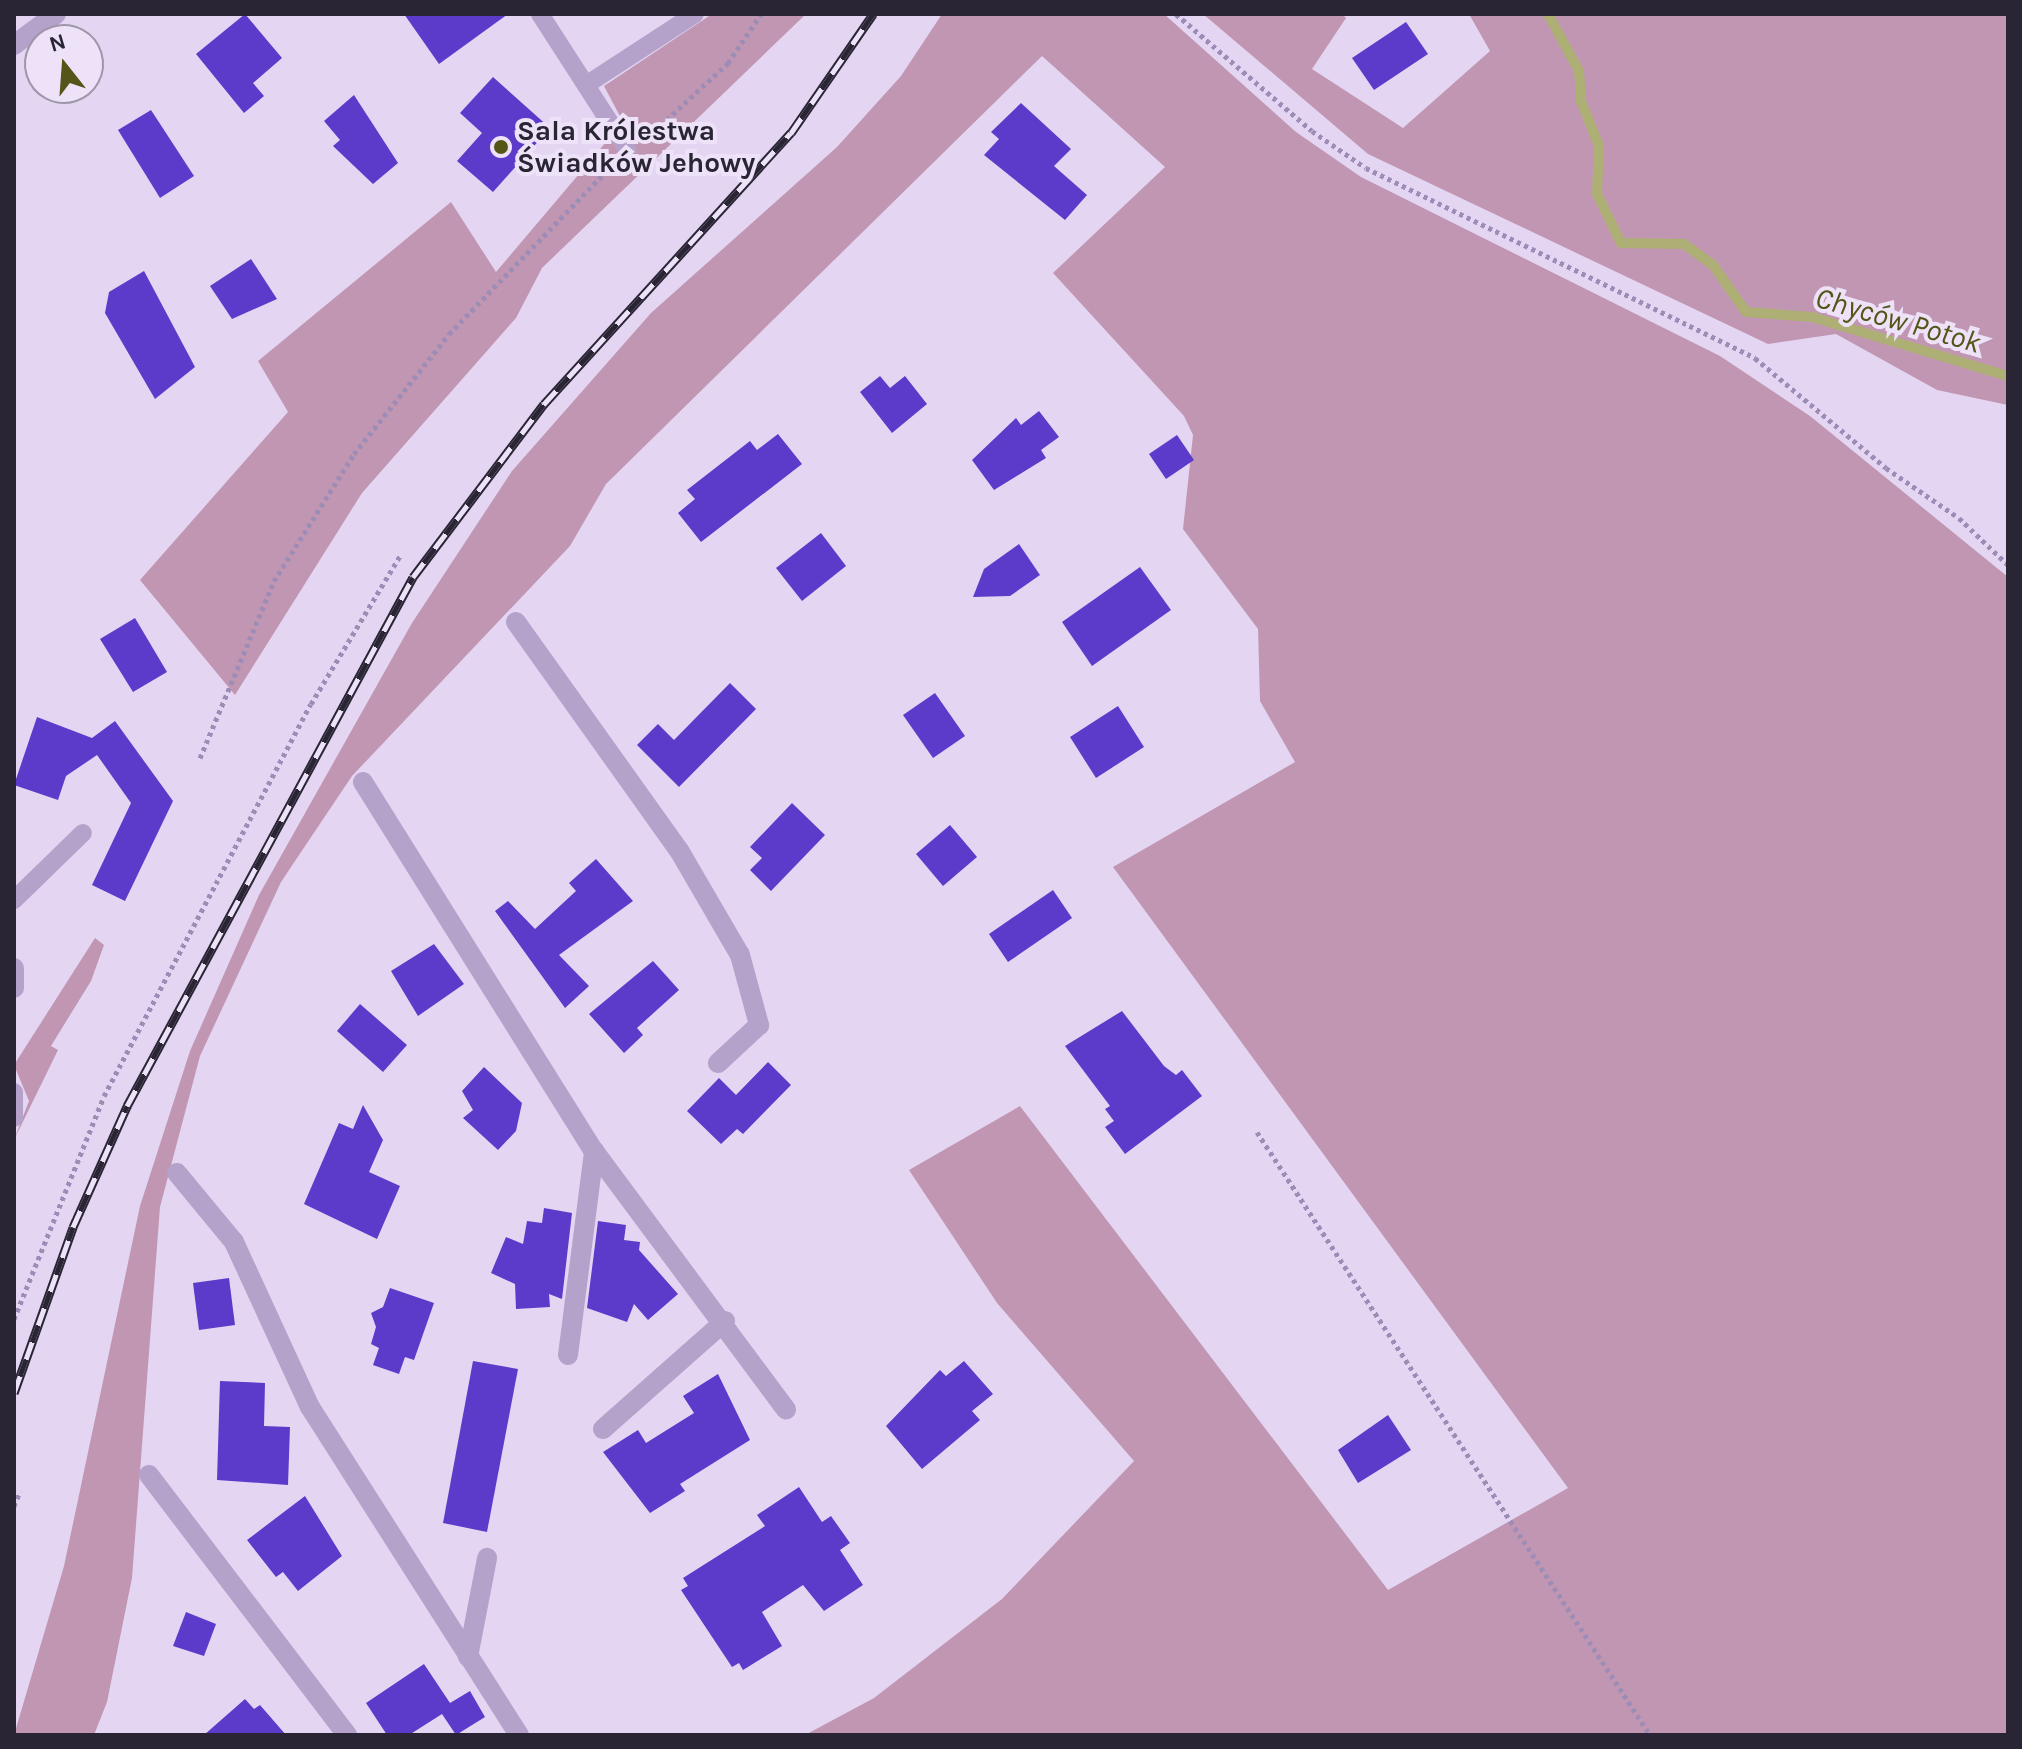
<!DOCTYPE html>
<html>
<head>
<meta charset="utf-8">
<style>
	body { margin:0 }
	#map { position:relative; width:2022px; height:1749px; overflow:hidden; background:#e4d6f2; font-family:Karla,sans-serif }
	div>[style] { position:absolute }
	[style*='--x'] { left:calc(var(--x)*1px); top:calc(var(--y)*1px); width:calc(var(--w)*1px); rotate:calc(var(--a)*1deg) }
	.green>* { inset:0; background:#c196b3 }
	.stream>* { height:10px; margin:-5px; padding:0 5px; transform-origin:5px; border-radius:5px; background:#aeaf74 }
	.building>* { inset:0; background:#5c3bcb }
	.path>* { height:5px; margin-top:-2.5px; transform-origin:0; background:repeating-linear-gradient(90deg,#9d8cb5 0 4px,transparent 0 8px) }
	.service>* { height:18px; margin:-9px; padding:0 9px; transform-origin:9px; border-radius:9px; background:#b4a2ca }
	.minor>* { height:20px; margin:-10px; padding:0 10px; transform-origin:10px; border-radius:10px; background:#b4a2ca }
	.tertiary>* { height:20px; margin:-10px; padding:0 10px; transform-origin:10px; border-radius:10px; background:#b4a2ca }
	.rail>* { height:9px; margin-top:-4.5px; transform-origin:0; background:repeating-linear-gradient(90deg,#eee2f9 0 18px,#292534 0 36px); box-sizing:border-box; border-block:2px solid #292534 }
	.dots>* { width:22px; height:22px; translate:-50% -50%; box-sizing:border-box; border:4px solid #eee2f9; border-radius:50% }
	span { translate:-50% -50%; white-space:nowrap; text-align:center; line-height:1.15; -webkit-text-stroke:8px #eee2f9; paint-order:stroke }
	.poi-label { font-size:28px; color:#292534; font-weight:700 }
	.left { translate:0 -50%; text-align:left }
	.water-label { font-size:30px; color:#545619; font-style:italic }
	.frame { position:absolute; inset:0; border:16px solid #292534; pointer-events:none }
	.north { position:absolute; left:24px; top:24px; width:80px; height:80px; box-sizing:border-box; background:#eee2f9; border:2px solid #9f96aa; border-radius:50%; rotate:343deg; font-size:22px; font-weight:700; line-height:32px; text-align:center; color:#292534 }
	.north::after { content:''; display:block; margin:auto; width:28px; height:36px; background:#545619; clip-path:polygon(50% 0,100% 100%,50% 72%,0 100%) }
</style>
</head>
<body>
<div id="map">
	<div class="green">
		<i style="clip-path:polygon(712px 14px,806px 14px,542px 268px,516px 318px,362px 493px,235px 695px,140px 580px,288px 412px,258px 361px,451px 202px,496px 272px,623px 122px,604px 86px)"></i>
		<i style="clip-path:polygon(942px 14px,1164px 14px,1296px 132px,1361px 177px,1720px 356px,1810px 416px,2008px 577px,2008px 1735px,805px 1735px,874px 1698px,1002px 1599px,1134px 1461px,997px 1303px,909px 1170px,1020px 1106px,1388px 1590px,1568px 1488px,1113px 867px,1295px 762px,1260px 701px,1258px 629px,1183px 529px,1193px 435px,1184px 416px,1053px 273px,1165px 167px,1042px 56px,606px 484px,570px 546px,352px 776px,281px 882px,200px 1056px,160px 1207px,132px 1578px,107px 1702px,94px 1735px,14px 1735px,64px 1566px,140px 1206px,190px 1051px,259px 895px,412px 623px,512px 471px,651px 313px,837px 147px,901px 76px)"></i>
		<i style="clip-path:polygon(1203px 14px,1342px 14px,1346px 18px,1312px 69px,1403px 128px,1490px 51px,1469px 14px,2008px 14px,2008px 405px,1937px 390px,1836px 334px,1768px 344px,1368px 154px)"></i>
		<i style="clip-path:polygon(95px 938px,104px 945px,91px 981px,51px 1046px,58px 1050px,14px 1140px,29px 1101px,14px 1065px)"></i>
	</div>
	<div class="stream">
		<i style="--x:1548;--y:14;--w:65;--a:61.5"></i>
		<i style="--x:1579;--y:71;--w:30;--a:86"></i>
		<i style="--x:1581;--y:101;--w:48;--a:68.2"></i>
		<i style="--x:1599;--y:146;--w:48;--a:92.4"></i>
		<i style="--x:1597;--y:194;--w:55;--a:63.9"></i>
		<i style="--x:1621;--y:243;--w:63;--a:0.9"></i>
		<i style="--x:1684;--y:244;--w:36;--a:36"></i>
		<i style="--x:1713;--y:265;--w:57;--a:54.9"></i>
		<i style="--x:1746;--y:312;--w:66;--a:4.3"></i>
		<i style="--x:1812;--y:317;--w:205;--a:16.8"></i>
	</div>
	<div class="building">
		<i style="clip-path:polygon(245px 14px,282px 58px,253px 83px,264px 96px,244px 113px,196px 54px)"></i>
		<i style="clip-path:polygon(404px 14px,508px 14px,439px 64px)"></i>
		<i style="clip-path:polygon(1406px 22px,1428px 54px,1374px 90px,1352px 58px)"></i>
		<i style="clip-path:polygon(493px 77px,550px 128px,493px 192px,457px 161px,482px 133px,460px 113px)"></i>
		<i style="clip-path:polygon(354px 95px,398px 163px,373px 184px,333px 146px,340px 140px,324px 121px)"></i>
		<i style="clip-path:polygon(1021px 103px,1071px 149px,1054px 166px,1087px 195px,1065px 220px,984px 155px,999px 139px,991px 132px)"></i>
		<i style="clip-path:polygon(151px 110px,194px 176px,160px 198px,118px 130px)"></i>
		<i style="clip-path:polygon(251px 259px,277px 299px,232px 319px,210px 286px)"></i>
		<i style="clip-path:polygon(144px 271px,195px 367px,155px 399px,105px 313px,109px 292px)"></i>
		<i style="clip-path:polygon(880px 376px,890px 388px,905px 376px,927px 404px,892px 433px,860px 392px)"></i>
		<i style="clip-path:polygon(1039px 411px,1059px 437px,1041px 450px,1046px 458px,994px 490px,972px 460px,1016px 418px,1021px 425px)"></i>
		<i style="clip-path:polygon(778px 434px,802px 464px,701px 542px,678px 513px,695px 499px,687px 490px,750px 441px,757px 450px)"></i>
		<i style="clip-path:polygon(1177px 435px,1194px 460px,1166px 479px,1149px 454px)"></i>
		<i style="clip-path:polygon(821px 533px,846px 566px,802px 601px,776px 568px)"></i>
		<i style="clip-path:polygon(1019px 544px,1040px 575px,1010px 596px,973px 597px,984px 569px)"></i>
		<i style="clip-path:polygon(1140px 567px,1171px 610px,1092px 666px,1062px 622px)"></i>
		<i style="clip-path:polygon(135px 618px,167px 672px,133px 692px,100px 639px)"></i>
		<i style="clip-path:polygon(730px 683px,756px 709px,679px 787px,637px 745px,658px 724px,674px 740px)"></i>
		<i style="clip-path:polygon(935px 693px,965px 736px,933px 758px,903px 715px)"></i>
		<i style="clip-path:polygon(1118px 706px,1144px 747px,1096px 778px,1070px 737px)"></i>
		<i style="clip-path:polygon(37px 717px,92px 738px,115px 721px,173px 801px,125px 901px,92px 885px,131px 803px,97px 755px,66px 776px,58px 800px,14px 785px)"></i>
		<i style="clip-path:polygon(792px 803px,825px 835px,771px 891px,750px 870px,762px 858px,750px 847px)"></i>
		<i style="clip-path:polygon(950px 825px,977px 857px,943px 886px,916px 854px)"></i>
		<i style="clip-path:polygon(596px 859px,633px 901px,559px 955px,589px 986px,565px 1008px,495px 911px,508px 901px,535px 929px,576px 891px,569px 883px)"></i>
		<i style="clip-path:polygon(1053px 890px,1072px 918px,1008px 962px,989px 934px)"></i>
		<i style="clip-path:polygon(434px 944px,464px 984px,418px 1016px,391px 971px)"></i>
		<i style="clip-path:polygon(653px 961px,679px 990px,637px 1028px,643px 1035px,624px 1053px,589px 1014px)"></i>
		<i style="clip-path:polygon(360px 1004px,407px 1045px,383px 1072px,337px 1031px)"></i>
		<i style="clip-path:polygon(1122px 1011px,1164px 1066px,1176px 1075px,1182px 1070px,1202px 1096px,1125px 1154px,1105px 1127px,1114px 1121px,1105px 1109px,1110px 1106px,1065px 1046px)"></i>
		<i style="clip-path:polygon(768px 1062px,791px 1085px,743px 1134px,737px 1129px,721px 1144px,687px 1111px,719px 1078px,736px 1095px)"></i>
		<i style="clip-path:polygon(484px 1067px,522px 1103px,516px 1131px,498px 1150px,463px 1118px,473px 1110px,462px 1091px)"></i>
		<i style="clip-path:polygon(363px 1105px,383px 1140px,369px 1172px,400px 1186px,377px 1239px,304px 1204px,339px 1123px,353px 1129px)"></i>
		<i style="clip-path:polygon(544px 1208px,572px 1213px,562px 1299px,549px 1294px,550px 1307px,516px 1309px,515px 1284px,491px 1273px,506px 1237px,523px 1244px,527px 1221px,542px 1223px)"></i>
		<i style="clip-path:polygon(598px 1221px,626px 1225px,624px 1240px,640px 1242px,639px 1250px,678px 1294px,648px 1320px,634px 1304px,627px 1322px,587px 1308px)"></i>
		<i style="clip-path:polygon(229px 1278px,235px 1325px,199px 1330px,193px 1283px)"></i>
		<i style="clip-path:polygon(390px 1288px,434px 1303px,414px 1360px,405px 1357px,399px 1374px,373px 1365px,379px 1348px,371px 1344px,376px 1327px,371px 1313px,383px 1307px)"></i>
		<i style="clip-path:polygon(473px 1361px,518px 1369px,487px 1532px,443px 1523px)"></i>
		<i style="clip-path:polygon(964px 1361px,993px 1394px,972px 1411px,980px 1420px,922px 1469px,886px 1426px,940px 1370px,946px 1376px)"></i>
		<i style="clip-path:polygon(718px 1374px,750px 1440px,680px 1484px,685px 1491px,650px 1513px,603px 1452px,638px 1430px,646px 1443px,694px 1413px,683px 1396px)"></i>
		<i style="clip-path:polygon(220px 1381px,265px 1383px,264px 1426px,290px 1427px,288px 1485px,217px 1480px)"></i>
		<i style="clip-path:polygon(1388px 1415px,1411px 1450px,1358px 1483px,1338px 1450px)"></i>
		<i style="clip-path:polygon(799px 1487px,822px 1522px,831px 1516px,850px 1543px,840px 1550px,863px 1585px,824px 1611px,803px 1585px,762px 1612px,782px 1646px,743px 1670px,739px 1663px,732px 1667px,681px 1590px,688px 1586px,683px 1578px,765px 1526px,757px 1515px)"></i>
		<i style="clip-path:polygon(305px 1496px,342px 1556px,298px 1591px,283px 1572px,276px 1577px,247px 1540px)"></i>
		<i style="clip-path:polygon(186px 1612px,216px 1624px,204px 1656px,173px 1646px)"></i>
		<i style="clip-path:polygon(424px 1664px,450px 1703px,470px 1691px,485px 1717px,456px 1735px,442px 1714px,409px 1735px,387px 1735px,366px 1703px)"></i>
		<i style="clip-path:polygon(245px 1699px,254px 1709px,260px 1705px,286px 1735px,204px 1735px)"></i>
	</div>
	<div class="path">
		<i style="--x:1176;--y:14;--w:179;--a:40.7"></i>
		<i style="--x:1312;--y:131;--w:65;--a:34.4"></i>
		<i style="--x:1366;--y:168;--w:433;--a:26"></i>
		<i style="--x:1755;--y:358;--w:171;--a:40"></i>
		<i style="--x:1886;--y:468;--w:88;--a:34.4"></i>
		<i style="--x:1959;--y:518;--w:68;--a:43.8"></i>
		<i style="--x:649;--y:136;--w:108;--a:-42.7"></i>
		<i style="--x:728;--y:63;--w:59;--a:-56"></i>
		<i style="--x:200;--y:758;--w:192;--a:-67.3"></i>
		<i style="--x:274;--y:581;--w:150;--a:-57.8"></i>
		<i style="--x:354;--y:454;--w:153;--a:-51.6"></i>
		<i style="--x:449;--y:334;--w:232;--a:-46"></i>
		<i style="--x:1257;--y:1132;--w:720;--a:56.91"></i>
		<i style="--x:14;--y:1319;--w:240;--a:-68"></i>
		<i style="--x:104;--y:1096;--w:443;--a:-62.2"></i>
		<i style="--x:311;--y:704;--w:173;--a:-59"></i>
		<i style="--x:14;--y:1506;--w:16;--a:-68"></i>
	</div>
	<div class="service">
		<i style="--x:540;--y:14;--w:161;--a:57.2"></i>
		<i style="--x:586;--y:85;--w:130;--a:-33.1"></i>
		<i style="--x:14;--y:900;--w:96;--a:-44.2"></i>
		<i style="--x:14;--y:1092;--w:26;--a:90"></i>
	</div>
	<div class="minor">
		<i style="--x:516;--y:622;--w:282;--a:54.5"></i>
		<i style="--x:680;--y:852;--w:119;--a:59.8"></i>
		<i style="--x:740;--y:955;--w:73;--a:74.8"></i>
		<i style="--x:759;--y:1025;--w:56;--a:137.2"></i>
		<i style="--x:363;--y:782;--w:435;--a:58"></i>
		<i style="--x:594;--y:1151;--w:322;--a:53.4"></i>
		<i style="--x:14;--y:968;--w:20;--a:90"></i>
		<i style="--x:177;--y:1173;--w:89;--a:50.4"></i>
		<i style="--x:234;--y:1242;--w:182;--a:65.3"></i>
		<i style="--x:310;--y:1407;--w:389;--a:57.5"></i>
		<i style="--x:568;--y:1355;--w:206;--a:-82.7"></i>
		<i style="--x:603;--y:1429;--w:163;--a:-41.5"></i>
		<i style="--x:149;--y:1475;--w:327;--a:52.7"></i>
		<i style="--x:468;--y:1657;--w:101;--a:-79.1"></i>
	</div>
	<div class="tertiary">
		<i style="--x:14;--y:45;--w:52;--a:-36.4"></i>
	</div>
	<div class="rail">
		<i style="--x:14;--y:1393;--w:176;--a:-70.4"></i>
		<i style="--x:73;--y:1227;--w:133;--a:-65.9"></i>
		<i style="--x:127;--y:1106;--w:601;--a:-61.6"></i>
		<i style="--x:413;--y:577;--w:217;--a:-52.9"></i>
		<i style="--x:544;--y:404;--w:367;--a:-47.7"></i>
		<i style="--x:791;--y:133;--w:145;--a:-55.4"></i>
	</div>
	<div class="dots">
		<i style="left:501px;top:147px;background:#545619"></i>
	</div>
	<div class="poi-label">
		<span class="left" style="left:517px;top:147px">Sala Królestwa<br>Świadków Jehowy</span>
	</div>
	<div class="water-label">
		<span style="left:1898px;top:320px;rotate:16deg">Chyców Potok</span>
	</div>
	<div class="frame"></div>
	<div class="north">N</div>
</div>
</body>
</html>
